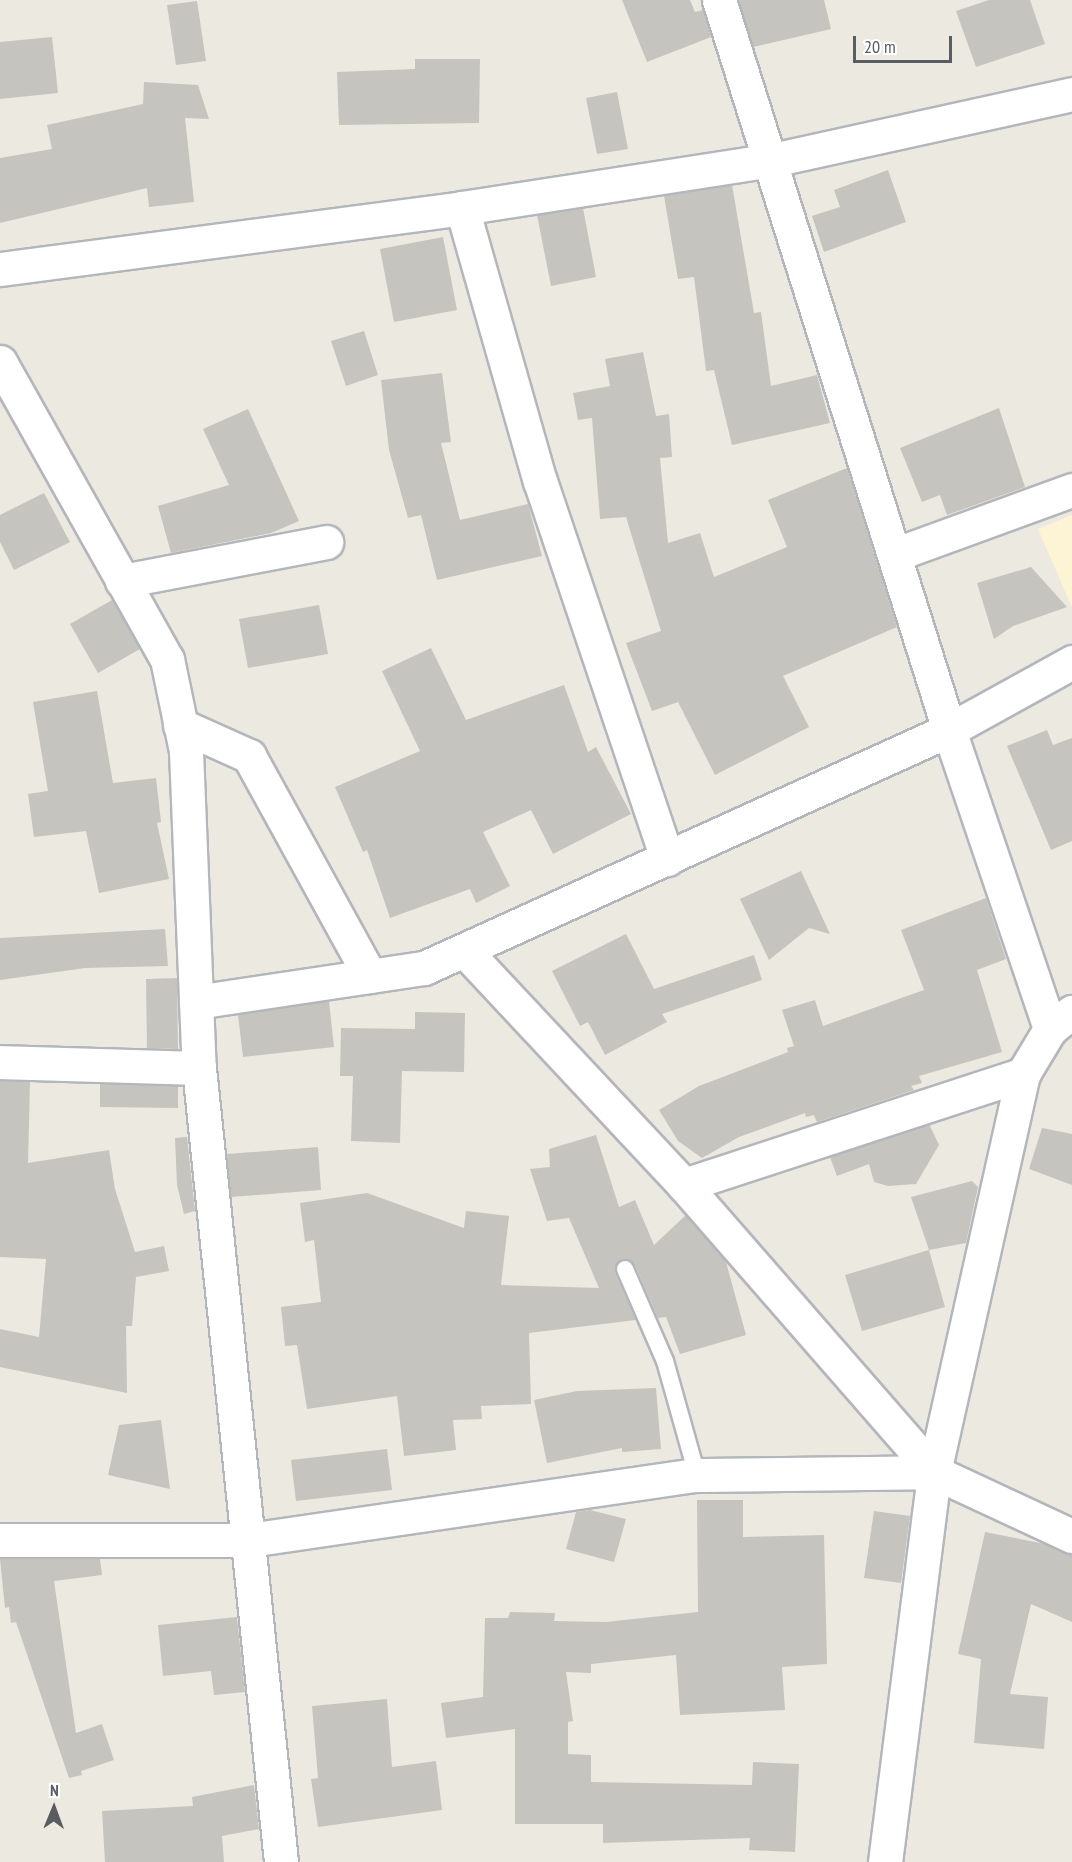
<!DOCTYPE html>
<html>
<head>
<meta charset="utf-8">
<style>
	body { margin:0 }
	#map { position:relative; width:1072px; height:1862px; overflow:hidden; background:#ece9e0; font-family:"PT Sans Narrow",sans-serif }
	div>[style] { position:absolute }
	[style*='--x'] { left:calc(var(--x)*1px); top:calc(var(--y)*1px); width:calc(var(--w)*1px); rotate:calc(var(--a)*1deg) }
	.commercial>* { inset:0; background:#fdf4d5 }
	.building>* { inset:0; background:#c6c4be }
	.roads { filter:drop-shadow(2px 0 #b3b6bb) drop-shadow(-2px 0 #b3b6bb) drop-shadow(0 2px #b3b6bb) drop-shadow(0 -2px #b3b6bb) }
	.lane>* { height:16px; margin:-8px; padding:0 8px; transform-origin:8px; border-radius:8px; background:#fff }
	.street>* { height:33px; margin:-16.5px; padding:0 16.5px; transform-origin:16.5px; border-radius:16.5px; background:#fff }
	span { translate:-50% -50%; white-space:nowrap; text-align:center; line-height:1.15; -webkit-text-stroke:5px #fff; paint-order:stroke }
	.north { position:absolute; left:24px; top:1778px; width:60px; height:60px; -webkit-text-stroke:4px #fff; paint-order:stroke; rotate:1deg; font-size:16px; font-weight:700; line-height:24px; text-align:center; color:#595d61 }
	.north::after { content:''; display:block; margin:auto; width:21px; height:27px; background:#595d61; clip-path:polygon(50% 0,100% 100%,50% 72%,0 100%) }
	.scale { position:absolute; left:853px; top:36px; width:99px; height:27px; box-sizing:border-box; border:3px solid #595d61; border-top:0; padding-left:8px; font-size:18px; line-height:21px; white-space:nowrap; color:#595d61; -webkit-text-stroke:4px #fff; paint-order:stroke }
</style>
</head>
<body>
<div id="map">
	<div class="commercial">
		<i style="clip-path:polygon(1072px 515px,1072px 607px,1038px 529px)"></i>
	</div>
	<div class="building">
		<i style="clip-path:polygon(622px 0,690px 0,695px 12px,703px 10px,711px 37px,647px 62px)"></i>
		<i style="clip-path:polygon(739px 0,824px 0,831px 29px,753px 47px)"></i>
		<i style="clip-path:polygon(989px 0,1030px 0,1045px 44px,976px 67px,956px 11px)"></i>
		<i style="clip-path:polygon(197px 1px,206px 61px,176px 65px,167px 5px)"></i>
		<i style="clip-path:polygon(52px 37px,58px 93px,0 99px,0 42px)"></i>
		<i style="clip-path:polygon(415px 59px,480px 59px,479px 123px,339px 125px,337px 72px,415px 69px)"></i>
		<i style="clip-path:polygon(144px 82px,198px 85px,209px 119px,185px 118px,194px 202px,149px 207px,147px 188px,0 223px,0 158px,52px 149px,47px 125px,143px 104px)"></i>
		<i style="clip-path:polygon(617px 92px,628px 149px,597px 154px,586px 98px)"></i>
		<i style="clip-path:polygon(888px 170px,906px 222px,824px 252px,812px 216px,840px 207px,834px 190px)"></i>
		<i style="clip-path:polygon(732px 185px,754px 313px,761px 312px,771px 386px,817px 375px,830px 423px,732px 445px,714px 370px,706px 371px,694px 277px,678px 279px,664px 196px)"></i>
		<i style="clip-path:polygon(583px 208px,596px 277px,551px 286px,537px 215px)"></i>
		<i style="clip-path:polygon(443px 237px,457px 310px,394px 322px,380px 249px)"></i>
		<i style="clip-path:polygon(364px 331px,378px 375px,346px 386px,331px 341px)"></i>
		<i style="clip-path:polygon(643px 352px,656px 416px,669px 414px,672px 457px,660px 458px,668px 543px,700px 533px,714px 577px,787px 547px,768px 500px,847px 468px,897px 627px,783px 676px,809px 727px,715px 775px,678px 702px,652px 711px,626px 643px,661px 631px,626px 517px,600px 519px,592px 418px,578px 420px,573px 393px,610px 386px,605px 359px)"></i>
		<i style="clip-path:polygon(442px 373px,451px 442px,441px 443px,460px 520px,528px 504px,542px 556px,437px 580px,421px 515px,408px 518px,389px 450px,381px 380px)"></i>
		<i style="clip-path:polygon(999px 408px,1025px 487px,947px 515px,940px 495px,922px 502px,900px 448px)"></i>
		<i style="clip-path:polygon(248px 409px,299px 521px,271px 533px,171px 553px,158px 506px,229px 485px,203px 429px)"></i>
		<i style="clip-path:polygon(44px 493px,70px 542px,14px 570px,0 542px,0 515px)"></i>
		<i style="clip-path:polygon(1031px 567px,1067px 607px,1013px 626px,994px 639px,977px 583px)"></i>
		<i style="clip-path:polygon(112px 600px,140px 649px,98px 673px,70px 624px)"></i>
		<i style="clip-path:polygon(319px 605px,328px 654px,248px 668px,239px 619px)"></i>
		<i style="clip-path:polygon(431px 648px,466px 720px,564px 685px,588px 752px,596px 747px,631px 814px,553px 854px,531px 810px,483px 832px,510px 886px,476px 903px,470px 889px,390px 918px,367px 850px,363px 852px,335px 787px,420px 751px,382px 671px)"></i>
		<i style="clip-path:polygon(97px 691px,113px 783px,156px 778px,161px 822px,157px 823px,169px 879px,99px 893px,86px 831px,34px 837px,28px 794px,48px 791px,33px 702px)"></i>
		<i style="clip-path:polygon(1047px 730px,1053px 745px,1072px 738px,1072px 841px,1051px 850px,1007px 746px)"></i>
		<i style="clip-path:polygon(801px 871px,830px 934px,809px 928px,769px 960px,740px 899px)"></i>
		<i style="clip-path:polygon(986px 898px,1006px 959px,977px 970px,1002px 1052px,919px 1076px,922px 1083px,911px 1086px,914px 1090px,817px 1122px,814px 1115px,806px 1117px,805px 1113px,739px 1137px,702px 1158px,678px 1141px,659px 1110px,699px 1086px,788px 1052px,787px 1048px,794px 1046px,782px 1010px,815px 1000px,823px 1026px,924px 990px,901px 930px)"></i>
		<i style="clip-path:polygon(165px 929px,168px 966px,85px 968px,0 980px,0 938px)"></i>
		<i style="clip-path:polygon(626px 934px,654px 989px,754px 955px,762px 980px,662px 1014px,667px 1022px,605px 1055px,588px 1022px,580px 1026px,552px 971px)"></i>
		<i style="clip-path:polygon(177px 978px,178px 1049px,147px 1048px,146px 979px)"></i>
		<i style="clip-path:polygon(329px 1001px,334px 1047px,243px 1057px,238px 1015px)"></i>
		<i style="clip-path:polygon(415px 1012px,465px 1013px,464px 1072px,402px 1071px,400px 1143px,351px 1141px,353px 1076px,340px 1076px,341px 1028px,415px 1029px)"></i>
		<i style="clip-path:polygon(0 1081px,30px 1082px,28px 1163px,109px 1150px,115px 1189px,135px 1252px,164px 1246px,169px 1271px,136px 1277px,132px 1326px,126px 1326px,127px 1393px,0 1367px,0 1329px,39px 1337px,46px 1259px,0 1257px)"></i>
		<i style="clip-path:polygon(100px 1084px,178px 1086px,178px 1108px,100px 1107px)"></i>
		<i style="clip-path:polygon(929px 1124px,939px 1145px,916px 1184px,888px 1186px,874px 1182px,869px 1164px,837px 1176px,830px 1157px)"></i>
		<i style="clip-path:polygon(1042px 1128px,1072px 1134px,1072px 1185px,1029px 1169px)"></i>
		<i style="clip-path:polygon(596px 1135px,619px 1207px,635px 1200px,654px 1245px,686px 1215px,726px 1262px,746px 1335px,680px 1354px,666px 1317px,658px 1318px,635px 1265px,621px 1259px,615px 1273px,636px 1320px,529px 1333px,531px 1404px,481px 1406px,482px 1419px,453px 1420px,456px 1450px,404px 1456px,397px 1396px,307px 1409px,297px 1345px,285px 1346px,281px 1307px,321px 1302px,314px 1240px,305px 1242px,300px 1203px,367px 1193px,464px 1228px,466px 1211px,509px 1216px,501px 1285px,599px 1288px,569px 1218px,547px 1221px,530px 1169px,550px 1167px,549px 1149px)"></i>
		<i style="clip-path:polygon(187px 1137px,195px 1211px,184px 1214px,177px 1185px,175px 1138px)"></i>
		<i style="clip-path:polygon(318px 1147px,321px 1190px,231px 1197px,227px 1154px)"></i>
		<i style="clip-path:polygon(972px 1181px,978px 1187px,966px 1243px,929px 1250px,911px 1197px)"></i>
		<i style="clip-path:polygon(929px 1250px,945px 1307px,862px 1331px,845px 1275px)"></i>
		<i style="clip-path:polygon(656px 1388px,661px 1449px,622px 1452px,622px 1448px,547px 1463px,534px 1400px,577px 1391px)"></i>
		<i style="clip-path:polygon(161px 1420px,170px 1489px,108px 1475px,119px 1425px)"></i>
		<i style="clip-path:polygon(387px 1449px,392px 1490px,296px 1501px,291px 1460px)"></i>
		<i style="clip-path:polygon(697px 1500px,743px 1500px,743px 1537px,824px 1535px,827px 1664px,782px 1667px,785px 1710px,680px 1715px,676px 1655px,591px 1664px,591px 1673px,566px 1672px,573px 1721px,568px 1722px,568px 1754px,591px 1755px,591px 1782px,752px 1785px,753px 1762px,799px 1764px,795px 1852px,749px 1850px,750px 1838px,603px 1843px,603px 1824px,515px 1824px,515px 1729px,446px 1738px,441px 1703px,483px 1697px,485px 1618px,508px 1618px,510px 1612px,555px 1613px,554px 1621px,606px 1622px,698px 1612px)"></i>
		<i style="clip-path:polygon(590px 1510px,626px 1519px,614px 1562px,566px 1549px,576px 1512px)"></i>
		<i style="clip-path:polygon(874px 1511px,910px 1516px,901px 1583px,864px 1578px)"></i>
		<i style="clip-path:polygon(985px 1532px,1045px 1544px,1072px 1554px,1072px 1622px,1031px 1604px,1010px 1694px,1048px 1697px,1044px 1749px,974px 1743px,981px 1659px,958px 1654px)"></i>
		<i style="clip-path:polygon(0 1559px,100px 1559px,102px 1575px,54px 1581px,76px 1733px,102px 1724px,114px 1760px,81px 1771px,82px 1775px,69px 1778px,16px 1622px,11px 1623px,9px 1607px,5px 1608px)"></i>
		<i style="clip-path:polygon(237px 1617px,245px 1692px,214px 1695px,211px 1671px,163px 1676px,158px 1625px)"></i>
		<i style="clip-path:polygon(387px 1699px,392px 1767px,436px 1761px,442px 1810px,318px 1827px,311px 1779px,318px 1778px,312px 1706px)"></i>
		<i style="clip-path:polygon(254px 1785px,259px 1829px,222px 1836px,224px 1862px,105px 1862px,102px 1811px,193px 1806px,192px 1797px)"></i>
	</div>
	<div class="roads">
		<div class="lane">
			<i style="--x:625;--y:1269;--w:100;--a:66.5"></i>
			<i style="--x:665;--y:1361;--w:118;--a:74.3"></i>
		</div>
		<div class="street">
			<i style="--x:719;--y:0;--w:765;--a:72.51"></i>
			<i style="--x:949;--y:730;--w:316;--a:71.3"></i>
			<i style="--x:462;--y:208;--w:284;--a:74.1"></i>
			<i style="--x:540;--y:481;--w:399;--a:71.4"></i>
			<i style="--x:0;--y:269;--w:466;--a:-7.5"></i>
			<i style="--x:462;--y:208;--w:314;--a:-8.8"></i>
			<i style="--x:772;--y:160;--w:307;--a:-12.4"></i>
			<i style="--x:0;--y:362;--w:341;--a:60.7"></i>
			<i style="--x:167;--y:659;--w:94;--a:78.3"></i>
			<i style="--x:186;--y:751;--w:317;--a:87.7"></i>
			<i style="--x:199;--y:1068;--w:798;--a:84.1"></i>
			<i style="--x:896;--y:554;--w:187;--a:-20"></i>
			<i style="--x:122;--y:581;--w:208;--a:-10.8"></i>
			<i style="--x:180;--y:725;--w:76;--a:24.2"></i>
			<i style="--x:249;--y:756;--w:251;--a:61.2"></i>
			<i style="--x:465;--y:951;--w:320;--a:46.9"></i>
			<i style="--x:684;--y:1185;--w:381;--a:48.9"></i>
			<i style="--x:934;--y:1472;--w:152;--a:24.9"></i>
			<i style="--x:196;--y:1002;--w:231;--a:-8.5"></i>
			<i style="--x:424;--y:968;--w:576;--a:-24.39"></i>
			<i style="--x:949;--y:730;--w:141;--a:-28.9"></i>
			<i style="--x:0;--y:1062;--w:199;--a:1.7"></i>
			<i style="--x:684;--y:1185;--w:357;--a:-18.1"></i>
			<i style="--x:1023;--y:1074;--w:52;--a:-59"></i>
			<i style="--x:1050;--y:1029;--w:28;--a:-38"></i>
			<i style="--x:0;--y:1540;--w:249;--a:0"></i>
			<i style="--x:249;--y:1540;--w:453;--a:-8.3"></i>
			<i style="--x:697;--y:1475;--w:237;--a:-0.7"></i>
			<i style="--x:885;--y:1862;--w:393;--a:-82.8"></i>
			<i style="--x:934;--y:1472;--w:408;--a:-77.4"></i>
		</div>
	</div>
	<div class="north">N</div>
	<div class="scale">20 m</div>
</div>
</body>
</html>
